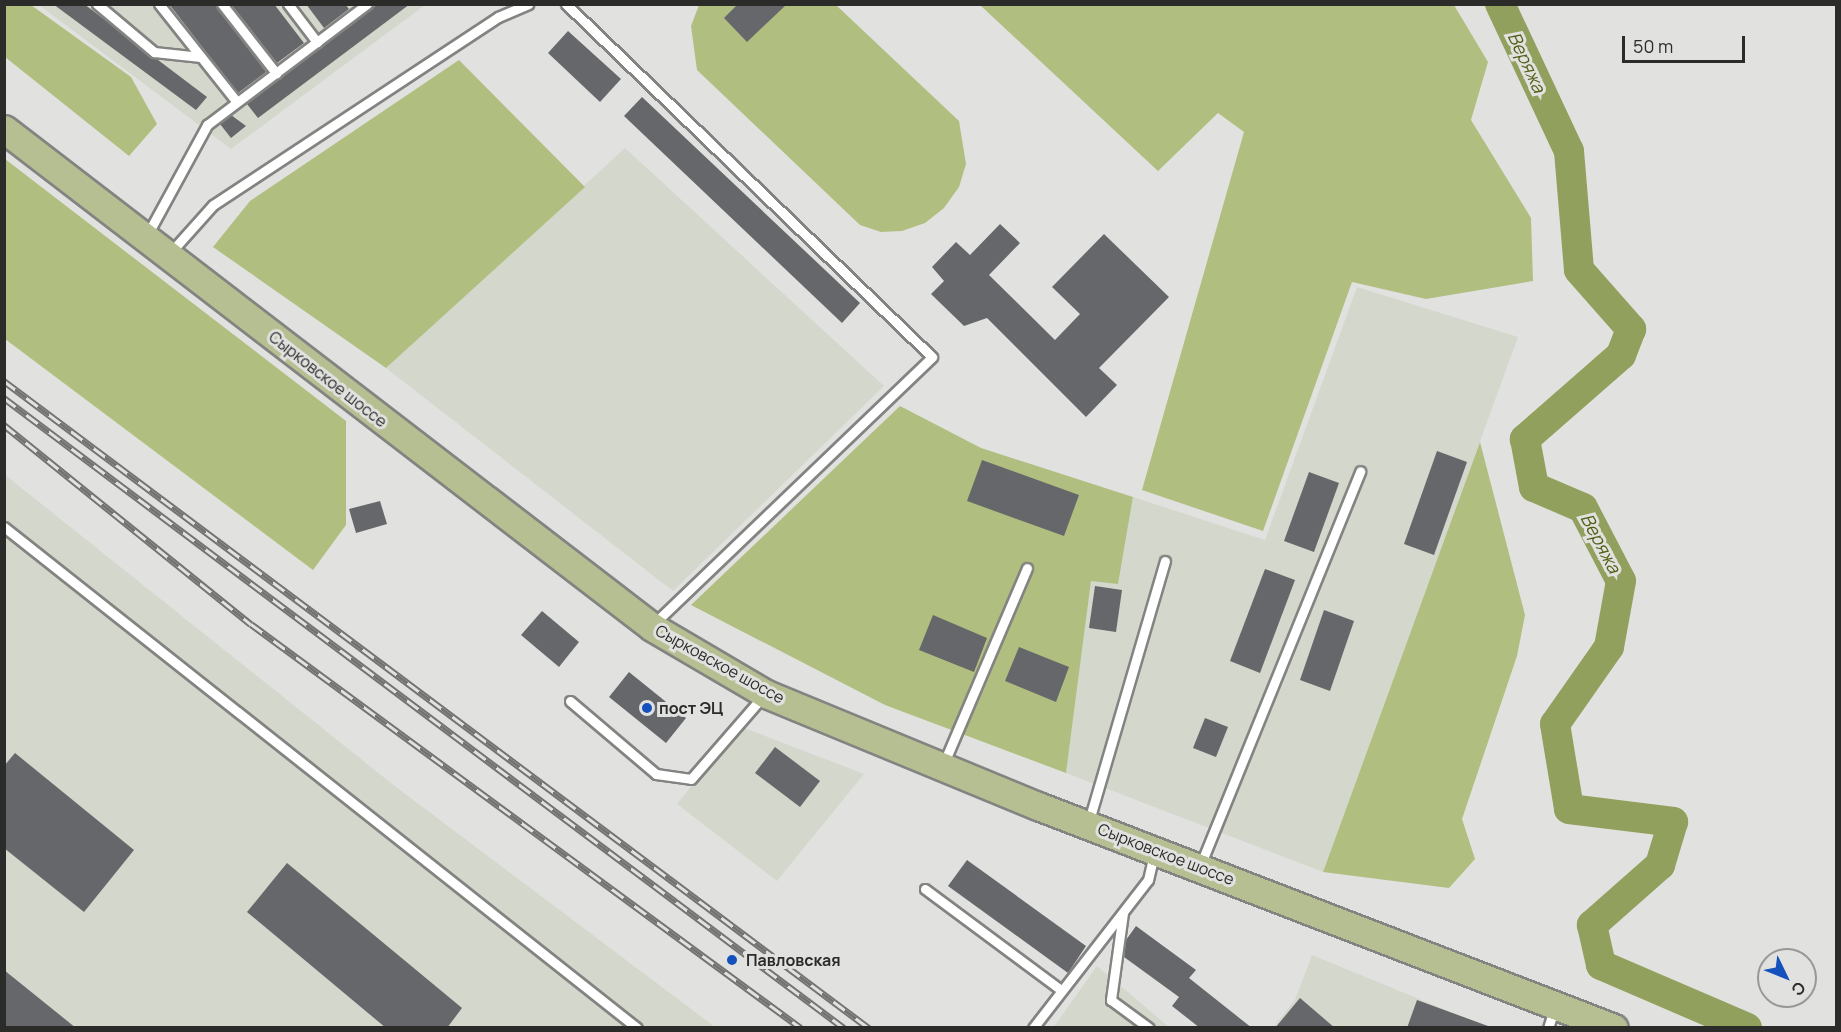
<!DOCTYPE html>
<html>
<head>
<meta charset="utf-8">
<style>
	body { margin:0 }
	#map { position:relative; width:1841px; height:1032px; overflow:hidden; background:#e1e2df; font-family:Manrope,sans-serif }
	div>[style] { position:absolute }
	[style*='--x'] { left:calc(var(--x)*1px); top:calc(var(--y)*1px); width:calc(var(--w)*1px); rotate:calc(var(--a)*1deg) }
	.built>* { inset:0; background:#d4d7cc }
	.green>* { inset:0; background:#b0be80 }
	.river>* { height:30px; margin:-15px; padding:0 15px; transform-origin:15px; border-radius:15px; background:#92a05e }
	.building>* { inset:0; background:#66676a }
	.roads { filter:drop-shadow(2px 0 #838481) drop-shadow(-2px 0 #838481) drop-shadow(0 2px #838481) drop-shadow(0 -2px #838481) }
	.lane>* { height:9px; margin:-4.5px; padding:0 4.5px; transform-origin:4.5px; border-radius:4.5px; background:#fff }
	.primary>* { height:27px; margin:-13.5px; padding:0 13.5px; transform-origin:13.5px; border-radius:13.5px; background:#b6bf91 }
	.rail>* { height:7px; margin-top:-3.5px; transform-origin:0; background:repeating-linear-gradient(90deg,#e1e2df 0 14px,#737472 0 28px); box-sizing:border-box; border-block:2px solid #737472 }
	.dots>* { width:16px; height:16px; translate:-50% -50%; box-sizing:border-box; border:3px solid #e1e2df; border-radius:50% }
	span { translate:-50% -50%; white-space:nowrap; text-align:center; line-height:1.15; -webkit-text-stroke:6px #e1e2df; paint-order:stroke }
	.street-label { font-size:16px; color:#2b2c2a }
	.poi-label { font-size:16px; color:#2b2c2a; font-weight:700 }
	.left { translate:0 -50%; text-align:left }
	.water-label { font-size:18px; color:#515e13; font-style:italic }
	.frame { position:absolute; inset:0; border:6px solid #2b2c2a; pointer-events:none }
	.north { position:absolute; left:1757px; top:948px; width:60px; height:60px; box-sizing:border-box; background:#e1e2df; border:2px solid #989997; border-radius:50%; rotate:133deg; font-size:16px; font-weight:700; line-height:24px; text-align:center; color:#2b2c2a }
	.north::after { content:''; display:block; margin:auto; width:21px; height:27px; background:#1451bc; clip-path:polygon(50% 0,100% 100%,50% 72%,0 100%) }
	.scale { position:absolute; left:1622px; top:36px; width:123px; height:27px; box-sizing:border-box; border:3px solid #2b2c2a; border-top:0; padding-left:8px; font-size:18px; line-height:21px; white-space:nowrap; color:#2b2c2a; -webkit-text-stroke:4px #e1e2df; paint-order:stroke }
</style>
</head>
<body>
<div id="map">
	<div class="built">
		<i style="clip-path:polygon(39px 5px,425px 5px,231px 149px)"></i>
		<i style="clip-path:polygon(625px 148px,884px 386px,673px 591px,386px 368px)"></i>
		<i style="clip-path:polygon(1357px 287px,1518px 337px,1323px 872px,1066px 773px,1091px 580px,1118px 583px,1133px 497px,1265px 540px)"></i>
		<i style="clip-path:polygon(4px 474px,396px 787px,715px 1027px,5px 1027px)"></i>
		<i style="clip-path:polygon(739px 726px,864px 774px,777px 881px,677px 804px)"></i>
		<i style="clip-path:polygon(1312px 955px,1487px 1027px,1273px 1028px,1295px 1000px)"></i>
		<i style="clip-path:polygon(1097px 966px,1169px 1027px,1053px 1028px)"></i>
	</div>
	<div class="green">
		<i style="clip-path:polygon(4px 5px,31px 5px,131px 77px,157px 124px,129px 156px,5px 57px)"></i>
		<i style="clip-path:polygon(699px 5px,836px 5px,959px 121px,966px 164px,959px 187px,944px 208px,925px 223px,902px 231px,881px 232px,860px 225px,697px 70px,691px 26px)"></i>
		<i style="clip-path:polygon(980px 5px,1454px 5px,1488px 62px,1471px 120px,1531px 218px,1533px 281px,1426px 299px,1352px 282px,1263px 531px,1142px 490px,1244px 132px,1218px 113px,1158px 171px)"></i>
		<i style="clip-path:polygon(459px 60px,585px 187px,386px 368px,213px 247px,250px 201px)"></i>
		<i style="clip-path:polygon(5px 159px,346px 421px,346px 525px,313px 570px,5px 339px)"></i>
		<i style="clip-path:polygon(900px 406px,981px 448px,1133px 497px,1118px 584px,1091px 581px,1066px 773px,885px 705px,691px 605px)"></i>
		<i style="clip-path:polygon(1480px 442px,1525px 615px,1517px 656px,1462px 819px,1475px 859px,1449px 888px,1323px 872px)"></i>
	</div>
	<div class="river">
		<i style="--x:1500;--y:4;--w:162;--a:64.9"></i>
		<i style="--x:1569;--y:151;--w:119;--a:85.2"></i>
		<i style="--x:1579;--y:270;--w:79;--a:48.6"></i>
		<i style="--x:1631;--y:329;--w:28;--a:111"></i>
		<i style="--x:1621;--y:355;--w:128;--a:138.8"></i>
		<i style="--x:1525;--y:439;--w:49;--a:79.4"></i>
		<i style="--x:1534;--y:487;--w:53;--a:23.2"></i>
		<i style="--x:1583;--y:508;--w:82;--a:62.5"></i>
		<i style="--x:1621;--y:581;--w:67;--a:100.3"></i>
		<i style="--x:1609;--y:647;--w:94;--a:125"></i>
		<i style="--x:1555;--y:724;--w:86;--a:80.6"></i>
		<i style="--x:1569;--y:809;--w:105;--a:7.1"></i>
		<i style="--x:1673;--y:822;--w:45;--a:106.8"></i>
		<i style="--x:1660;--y:865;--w:91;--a:138.6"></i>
		<i style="--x:1592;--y:925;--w:41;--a:77.3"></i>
		<i style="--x:1601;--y:965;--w:159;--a:23.3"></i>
	</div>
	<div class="building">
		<i style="clip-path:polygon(53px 4px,84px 4px,207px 97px,196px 110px)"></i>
		<i style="clip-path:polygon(169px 4px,215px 4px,266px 72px,238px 93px)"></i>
		<i style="clip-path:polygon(231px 4px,274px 4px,304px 43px,277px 63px)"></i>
		<i style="clip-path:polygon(306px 4px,345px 4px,349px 9px,324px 28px)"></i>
		<i style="clip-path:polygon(378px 4px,410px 4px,258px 118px,247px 104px)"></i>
		<i style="clip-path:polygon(738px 4px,787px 4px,747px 42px,724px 18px)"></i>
		<i style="clip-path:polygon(568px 31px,621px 79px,600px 102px,548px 53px)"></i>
		<i style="clip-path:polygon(642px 97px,860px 303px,842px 323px,624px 116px)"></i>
		<i style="clip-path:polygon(231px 115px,246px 126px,231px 138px,220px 124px)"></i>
		<i style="clip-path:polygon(1000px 224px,1020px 243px,989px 275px,1055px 340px,1080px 314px,1052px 287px,1104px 234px,1169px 297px,1099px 368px,1117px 385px,1086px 417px,987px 318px,964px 326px,931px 294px,944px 281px,932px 267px,956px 242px,970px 255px)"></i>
		<i style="clip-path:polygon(1437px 451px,1467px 462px,1434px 555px,1404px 544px)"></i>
		<i style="clip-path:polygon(982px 460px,1079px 495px,1064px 536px,967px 501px)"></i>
		<i style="clip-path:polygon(1309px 472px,1339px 483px,1314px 552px,1284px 541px)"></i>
		<i style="clip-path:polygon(380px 501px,387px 524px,356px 533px,349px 509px)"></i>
		<i style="clip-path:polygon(1265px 569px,1295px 580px,1260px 673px,1230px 661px)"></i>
		<i style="clip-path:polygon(1095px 586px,1122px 590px,1116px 632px,1089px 628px)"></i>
		<i style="clip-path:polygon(1324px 610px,1354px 621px,1330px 691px,1300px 680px)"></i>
		<i style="clip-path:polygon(542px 611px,579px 642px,559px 667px,521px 635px)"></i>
		<i style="clip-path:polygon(933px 615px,987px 638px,974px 672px,919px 650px)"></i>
		<i style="clip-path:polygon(1019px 647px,1069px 667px,1056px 702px,1005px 681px)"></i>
		<i style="clip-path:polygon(629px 672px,686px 718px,666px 743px,609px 697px)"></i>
		<i style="clip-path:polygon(1205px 718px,1228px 727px,1216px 757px,1193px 748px)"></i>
		<i style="clip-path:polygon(775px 747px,820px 781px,800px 807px,755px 773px)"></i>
		<i style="clip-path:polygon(15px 753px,134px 850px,84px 912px,4px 848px,4px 766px)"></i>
		<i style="clip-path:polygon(967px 860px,1086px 946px,1068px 973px,948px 886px)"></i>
		<i style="clip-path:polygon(287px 863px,462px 1008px,447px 1028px,386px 1028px,247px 912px)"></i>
		<i style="clip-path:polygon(1136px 926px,1196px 970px,1189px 978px,1252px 1028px,1200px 1028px,1172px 1006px,1179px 997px,1124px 957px,1126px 940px)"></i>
		<i style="clip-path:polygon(4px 970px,76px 1028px,4px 1028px)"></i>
		<i style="clip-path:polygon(1300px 998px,1335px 1028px,1275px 1028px)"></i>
		<i style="clip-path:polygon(1417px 1000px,1488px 1026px,1487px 1028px,1407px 1028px)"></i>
	</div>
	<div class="roads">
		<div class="lane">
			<i style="--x:97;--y:4;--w:75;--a:40.1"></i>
			<i style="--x:154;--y:52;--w:47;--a:6.1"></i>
			<i style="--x:159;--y:4;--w:125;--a:51.5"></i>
			<i style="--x:222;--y:4;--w:88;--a:52"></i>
			<i style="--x:288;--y:4;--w:48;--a:52.7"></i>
			<i style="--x:566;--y:4;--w:508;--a:43.96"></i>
			<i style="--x:932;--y:357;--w:387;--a:136.2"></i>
			<i style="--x:146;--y:237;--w:128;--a:-61.4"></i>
			<i style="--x:207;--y:125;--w:201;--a:-37.1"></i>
			<i style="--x:170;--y:253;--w:64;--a:-48.1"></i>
			<i style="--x:213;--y:205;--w:341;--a:-33.4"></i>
			<i style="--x:498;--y:17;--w:33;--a:-23"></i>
			<i style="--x:4;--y:527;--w:807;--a:38.36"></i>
			<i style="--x:570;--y:701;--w:113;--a:40.3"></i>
			<i style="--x:656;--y:774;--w:35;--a:8"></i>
			<i style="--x:691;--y:779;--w:111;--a:-49"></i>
			<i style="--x:943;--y:765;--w:214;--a:-66.9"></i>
			<i style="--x:1088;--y:824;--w:274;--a:-73.7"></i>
			<i style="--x:1200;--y:866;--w:426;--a:-67.9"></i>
			<i style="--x:925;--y:889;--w:169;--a:36.6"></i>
			<i style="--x:1123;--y:913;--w:88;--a:97.9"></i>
			<i style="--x:1111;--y:1000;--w:47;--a:36.4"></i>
			<i style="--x:1033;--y:1028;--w:187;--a:-52.2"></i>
			<i style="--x:1148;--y:880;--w:27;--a:-77"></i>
			<i style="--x:1548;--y:1028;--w:22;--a:-72"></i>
		</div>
		<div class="primary">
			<i style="--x:4;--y:129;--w:817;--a:37.54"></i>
			<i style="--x:652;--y:627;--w:132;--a:30.4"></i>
			<i style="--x:766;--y:694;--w:294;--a:22.4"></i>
			<i style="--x:1038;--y:806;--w:617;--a:21.08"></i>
		</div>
	</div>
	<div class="rail">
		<i style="--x:4;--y:381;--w:1080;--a:36.8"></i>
		<i style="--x:4;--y:398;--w:1050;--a:36.87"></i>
		<i style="--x:4;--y:425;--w:317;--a:38.9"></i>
		<i style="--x:251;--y:624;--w:682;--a:36.3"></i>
	</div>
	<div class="dots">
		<i style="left:647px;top:708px;background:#1451bc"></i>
		<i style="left:732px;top:960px;background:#1451bc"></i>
	</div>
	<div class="street-label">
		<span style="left:328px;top:379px;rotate:38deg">Сырковское шоссе</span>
		<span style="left:720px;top:664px;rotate:29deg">Сырковское шоссе</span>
		<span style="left:1166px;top:854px;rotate:21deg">Сырковское шоссе</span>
	</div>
	<div class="poi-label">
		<span class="left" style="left:659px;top:708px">пост ЭЦ</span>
		<span class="left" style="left:746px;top:960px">Павловская</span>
	</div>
	<div class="water-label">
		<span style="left:1527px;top:62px;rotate:65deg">Веряжа</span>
		<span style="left:1601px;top:543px;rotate:62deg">Веряжа</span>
	</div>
	<div class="frame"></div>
	<div class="north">С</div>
	<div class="scale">50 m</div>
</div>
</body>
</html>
